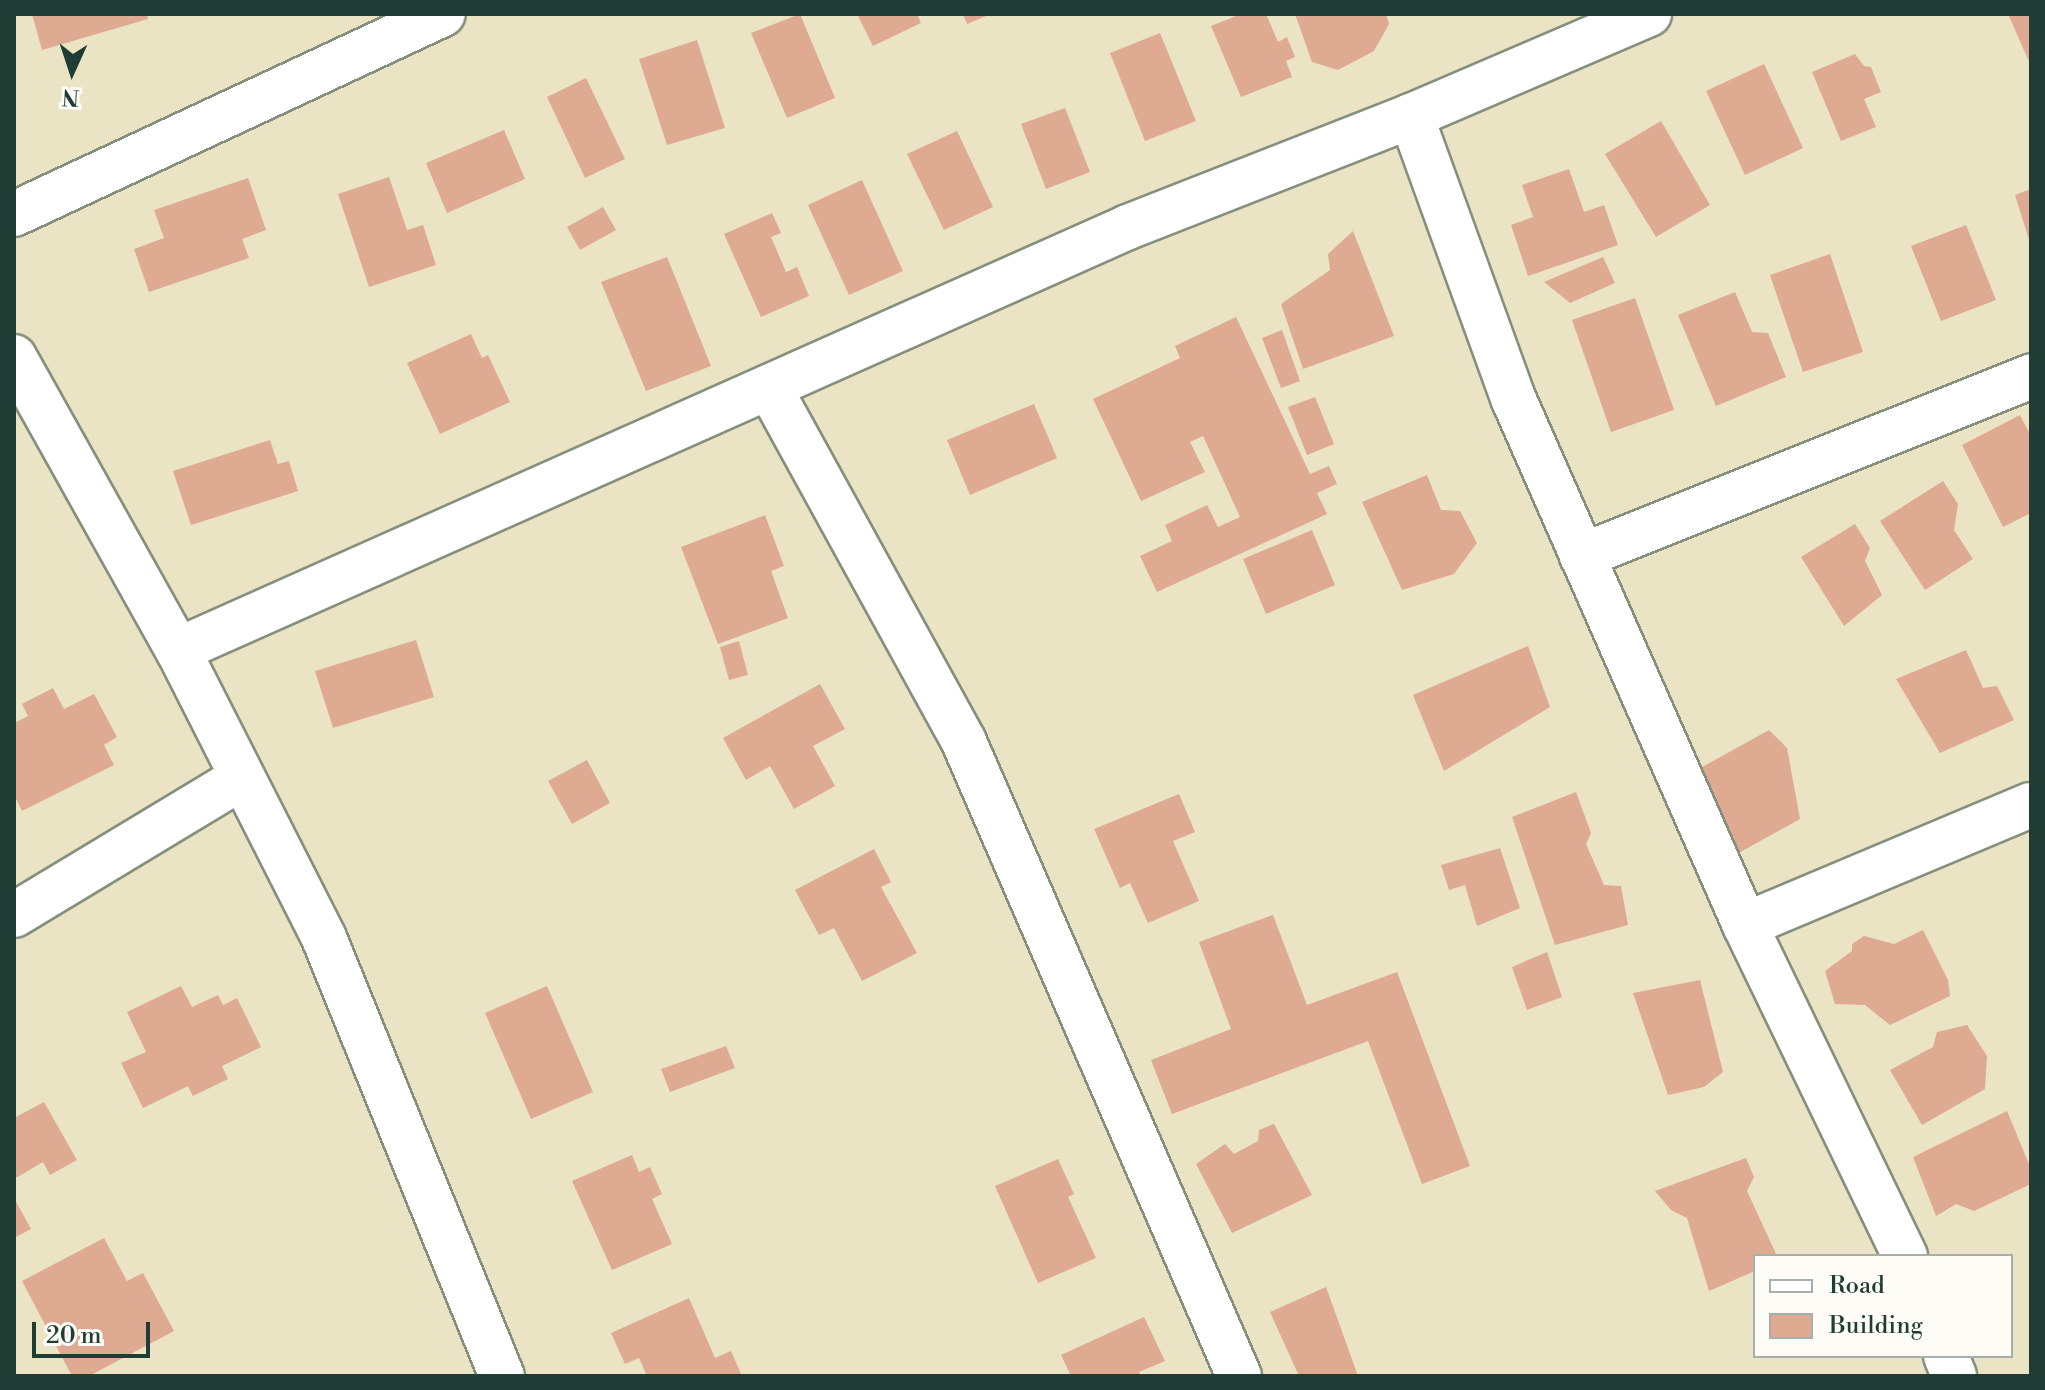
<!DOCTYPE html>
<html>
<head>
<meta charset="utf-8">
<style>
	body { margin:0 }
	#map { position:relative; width:2045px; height:1390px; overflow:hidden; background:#eae4c5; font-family:"Libre Bodoni",serif }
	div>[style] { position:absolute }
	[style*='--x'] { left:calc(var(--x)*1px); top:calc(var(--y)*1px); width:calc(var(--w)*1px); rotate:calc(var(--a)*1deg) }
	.building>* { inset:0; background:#deaa92 }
	.roads { filter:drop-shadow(2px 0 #84907c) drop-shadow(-2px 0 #84907c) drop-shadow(0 2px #84907c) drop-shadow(0 -2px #84907c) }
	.street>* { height:44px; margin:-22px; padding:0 22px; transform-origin:22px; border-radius:22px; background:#fff }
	span { translate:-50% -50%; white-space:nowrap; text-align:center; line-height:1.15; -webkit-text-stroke:7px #fdfcf7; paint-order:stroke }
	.frame { position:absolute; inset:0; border:16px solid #1f3d34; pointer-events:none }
	.legend { position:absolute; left:1753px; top:1254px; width:260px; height:104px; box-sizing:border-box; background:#fdfcf7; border:2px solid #a4b0a9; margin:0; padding:10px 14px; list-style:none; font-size:24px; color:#1f3d34 }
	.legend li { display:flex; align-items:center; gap:16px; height:40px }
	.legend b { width:40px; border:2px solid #a4b0a9 }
	.north { position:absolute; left:32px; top:32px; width:80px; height:80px; -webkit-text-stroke:6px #fdfcf7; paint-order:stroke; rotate:183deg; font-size:22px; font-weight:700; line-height:32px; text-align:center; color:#1f3d34 }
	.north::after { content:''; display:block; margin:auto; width:28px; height:36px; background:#1f3d34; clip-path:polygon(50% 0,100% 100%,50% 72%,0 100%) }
	.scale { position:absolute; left:32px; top:1322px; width:118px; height:36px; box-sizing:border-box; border:4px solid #1f3d34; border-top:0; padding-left:10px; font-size:24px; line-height:28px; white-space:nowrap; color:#1f3d34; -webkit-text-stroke:6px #fdfcf7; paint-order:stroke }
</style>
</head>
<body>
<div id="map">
	<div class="building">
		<i style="clip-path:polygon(32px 14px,147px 14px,148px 19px,42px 50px)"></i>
		<i style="clip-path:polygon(800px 14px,835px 98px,787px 118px,751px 33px)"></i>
		<i style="clip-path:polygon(857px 14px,917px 14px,921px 23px,873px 46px)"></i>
		<i style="clip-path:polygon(963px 14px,991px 14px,967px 24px)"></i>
		<i style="clip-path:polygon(1241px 14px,1266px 14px,1278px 42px,1287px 37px,1295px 57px,1286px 61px,1292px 77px,1241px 97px,1211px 26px)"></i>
		<i style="clip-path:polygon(1295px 14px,1386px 14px,1389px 24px,1374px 51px,1338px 70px,1312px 62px)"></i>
		<i style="clip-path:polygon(2008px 14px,2031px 14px,2031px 66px)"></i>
		<i style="clip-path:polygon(1160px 33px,1196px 121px,1145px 141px,1110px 53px)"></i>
		<i style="clip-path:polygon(697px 40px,725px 128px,667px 145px,639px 59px)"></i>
		<i style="clip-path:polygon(1855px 54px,1864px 66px,1871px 67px,1881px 92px,1864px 99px,1876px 127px,1841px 141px,1812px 72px)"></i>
		<i style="clip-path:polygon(1764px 64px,1803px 148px,1745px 175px,1706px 91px)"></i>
		<i style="clip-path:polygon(586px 78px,625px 159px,585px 178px,547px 97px)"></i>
		<i style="clip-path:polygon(1065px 108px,1090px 172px,1046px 189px,1021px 124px)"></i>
		<i style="clip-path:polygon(1661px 121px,1710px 205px,1656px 237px,1605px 154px)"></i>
		<i style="clip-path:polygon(504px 130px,525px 179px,447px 213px,426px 163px)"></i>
		<i style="clip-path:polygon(957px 131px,993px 207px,944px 230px,907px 154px)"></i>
		<i style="clip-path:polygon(1569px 169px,1584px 212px,1604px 205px,1618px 245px,1528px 276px,1511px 225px,1533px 217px,1522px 185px)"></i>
		<i style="clip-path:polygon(389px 177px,407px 230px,423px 225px,436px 265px,369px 287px,338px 194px)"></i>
		<i style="clip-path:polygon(248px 178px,266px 230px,242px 239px,249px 258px,149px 292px,134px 249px,164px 238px,154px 210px)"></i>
		<i style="clip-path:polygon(862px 180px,903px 271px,849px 295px,808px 205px)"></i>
		<i style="clip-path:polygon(2031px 189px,2031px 243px,2030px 243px,2015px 195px)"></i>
		<i style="clip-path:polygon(603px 207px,616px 230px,580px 250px,567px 227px)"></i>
		<i style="clip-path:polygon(772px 213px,781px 233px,771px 237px,786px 272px,797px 267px,809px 296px,761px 317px,724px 234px)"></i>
		<i style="clip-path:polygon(1966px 225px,1996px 300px,1941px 321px,1911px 246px)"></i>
		<i style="clip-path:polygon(1353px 231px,1394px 336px,1303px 369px,1281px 304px,1330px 270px,1328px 254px)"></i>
		<i style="clip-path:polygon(1830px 254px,1863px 352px,1803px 372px,1770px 275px)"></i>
		<i style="clip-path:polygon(667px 257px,711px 366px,646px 391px,601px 282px)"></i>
		<i style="clip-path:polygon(1603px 257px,1615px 283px,1570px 303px,1544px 282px)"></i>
		<i style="clip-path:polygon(1735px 292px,1752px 332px,1768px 333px,1786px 377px,1716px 406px,1678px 315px)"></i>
		<i style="clip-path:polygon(1635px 298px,1674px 410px,1611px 432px,1572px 320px)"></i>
		<i style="clip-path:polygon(1236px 317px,1310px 474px,1329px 466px,1337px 484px,1317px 493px,1327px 514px,1157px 592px,1140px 556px,1172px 541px,1165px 525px,1207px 505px,1218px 527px,1240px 517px,1203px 436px,1190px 442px,1205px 472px,1141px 501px,1093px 399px,1180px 358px,1175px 346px)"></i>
		<i style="clip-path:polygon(1282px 330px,1300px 381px,1281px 388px,1262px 338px)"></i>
		<i style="clip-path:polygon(471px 334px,482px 358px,488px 355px,510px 402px,440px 434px,407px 363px)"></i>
		<i style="clip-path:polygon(1315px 397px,1334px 444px,1307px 455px,1288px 407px)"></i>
		<i style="clip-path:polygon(1034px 404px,1057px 458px,970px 495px,947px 440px)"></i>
		<i style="clip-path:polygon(2020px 415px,2031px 436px,2031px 513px,2003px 527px,1962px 445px)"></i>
		<i style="clip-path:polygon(270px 440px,278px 464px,289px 461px,298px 491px,191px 525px,173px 471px)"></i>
		<i style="clip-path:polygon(1427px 475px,1441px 510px,1460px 511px,1477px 543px,1454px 574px,1402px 590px,1362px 502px)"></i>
		<i style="clip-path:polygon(1943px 481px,1958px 504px,1954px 530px,1973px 559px,1925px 590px,1880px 521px)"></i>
		<i style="clip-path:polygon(765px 515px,784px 566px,771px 571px,788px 618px,718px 644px,681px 547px)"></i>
		<i style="clip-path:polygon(1855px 524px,1870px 548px,1865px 561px,1882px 595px,1844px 626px,1801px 557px)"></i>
		<i style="clip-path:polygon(1312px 530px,1335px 585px,1266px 614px,1243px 559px)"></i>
		<i style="clip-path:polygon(416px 640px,434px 697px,333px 728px,315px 671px)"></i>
		<i style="clip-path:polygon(739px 641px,748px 675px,729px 680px,720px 647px)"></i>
		<i style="clip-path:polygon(1528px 646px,1550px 707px,1444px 771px,1413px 695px)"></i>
		<i style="clip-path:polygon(1966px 650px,1983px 688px,1997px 686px,2014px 720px,1940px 753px,1896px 679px)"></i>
		<i style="clip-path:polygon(820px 684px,845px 729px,813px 746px,835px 786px,794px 809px,770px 766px,746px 780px,723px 738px)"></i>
		<i style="clip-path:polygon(53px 688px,64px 709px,94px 694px,117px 737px,104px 745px,114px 765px,22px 811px,14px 795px,14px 723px,28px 716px,22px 704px)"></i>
		<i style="clip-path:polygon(1769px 730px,1787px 748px,1800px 819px,1737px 854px,1695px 771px)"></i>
		<i style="clip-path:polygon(587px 760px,610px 803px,572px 824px,548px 781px)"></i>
		<i style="clip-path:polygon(1576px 792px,1591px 833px,1586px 844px,1604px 885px,1621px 886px,1628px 925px,1555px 945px,1512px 817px)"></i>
		<i style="clip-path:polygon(1179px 794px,1195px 832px,1173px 841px,1199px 901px,1148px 923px,1130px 883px,1120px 888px,1094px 829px)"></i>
		<i style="clip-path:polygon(1500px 848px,1520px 908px,1477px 926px,1465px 885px,1449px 890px,1441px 865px)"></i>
		<i style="clip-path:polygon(874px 849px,891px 882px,881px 887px,917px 953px,862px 981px,834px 928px,819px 935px,795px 890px)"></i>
		<i style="clip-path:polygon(1273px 915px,1307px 1005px,1397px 972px,1470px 1166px,1422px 1184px,1368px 1041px,1172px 1114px,1151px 1060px,1231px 1029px,1199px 942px)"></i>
		<i style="clip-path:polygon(1923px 930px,1948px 980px,1950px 996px,1890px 1025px,1865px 1005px,1835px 1004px,1825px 971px,1852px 951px,1852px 944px,1864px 936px,1894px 944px)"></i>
		<i style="clip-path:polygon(1547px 952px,1562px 997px,1527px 1010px,1512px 967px)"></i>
		<i style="clip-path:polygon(1700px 980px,1723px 1072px,1704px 1087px,1668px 1095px,1633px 993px)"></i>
		<i style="clip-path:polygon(181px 986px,192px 1007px,218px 995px,223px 1005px,237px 998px,261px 1047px,222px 1066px,228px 1079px,193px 1096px,188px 1086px,143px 1108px,121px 1063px,146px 1052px,127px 1012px)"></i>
		<i style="clip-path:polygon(547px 986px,593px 1092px,531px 1119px,485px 1013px)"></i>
		<i style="clip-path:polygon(1967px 1025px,1987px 1056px,1985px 1089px,1922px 1125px,1890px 1070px,1933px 1047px,1937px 1032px)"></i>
		<i style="clip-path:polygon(726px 1046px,735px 1068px,670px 1092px,661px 1069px)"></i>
		<i style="clip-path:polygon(44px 1102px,77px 1160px,50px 1175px,43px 1162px,14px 1179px,14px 1118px)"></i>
		<i style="clip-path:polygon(2007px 1111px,2031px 1169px,2031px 1184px,1974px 1211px,1956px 1204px,1936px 1216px,1913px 1157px)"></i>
		<i style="clip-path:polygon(1274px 1124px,1312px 1195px,1232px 1233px,1196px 1164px,1225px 1144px,1234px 1154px,1258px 1141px,1259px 1130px)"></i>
		<i style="clip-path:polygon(632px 1155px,639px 1172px,650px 1167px,662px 1194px,652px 1199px,672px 1244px,612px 1270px,572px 1181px)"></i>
		<i style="clip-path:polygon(1746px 1158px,1754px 1177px,1747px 1191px,1777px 1256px,1755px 1256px,1755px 1271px,1709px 1291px,1687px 1218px,1671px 1210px,1655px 1191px)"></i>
		<i style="clip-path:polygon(1058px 1159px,1074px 1194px,1068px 1197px,1096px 1258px,1038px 1283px,995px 1186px)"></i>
		<i style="clip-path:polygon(14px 1198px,31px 1229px,14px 1238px)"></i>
		<i style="clip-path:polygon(104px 1238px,127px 1281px,143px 1273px,174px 1331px,89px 1376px,72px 1376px,22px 1281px)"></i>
		<i style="clip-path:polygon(1326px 1287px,1358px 1376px,1299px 1376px,1270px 1312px)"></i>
		<i style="clip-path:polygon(689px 1298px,715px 1358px,731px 1351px,742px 1376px,647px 1376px,639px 1358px,625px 1364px,611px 1333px)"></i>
		<i style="clip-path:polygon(1144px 1317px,1165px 1361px,1139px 1372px,1141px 1376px,1071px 1376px,1061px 1355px)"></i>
	</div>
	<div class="roads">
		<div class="street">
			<i style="--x:1411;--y:116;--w:302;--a:70.1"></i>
			<i style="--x:1514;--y:400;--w:574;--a:66.25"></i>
			<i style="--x:1745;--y:925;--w:368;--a:64.2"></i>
			<i style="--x:14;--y:214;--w:473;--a:-25"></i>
			<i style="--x:14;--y:357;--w:336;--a:60.8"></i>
			<i style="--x:178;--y:650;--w:323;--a:63.1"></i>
			<i style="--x:324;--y:938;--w:473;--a:67.9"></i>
			<i style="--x:769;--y:387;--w:405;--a:61.2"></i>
			<i style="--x:964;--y:742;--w:691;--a:66.55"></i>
			<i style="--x:1582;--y:556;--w:484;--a:-21.8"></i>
			<i style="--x:178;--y:650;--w:1040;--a:-24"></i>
			<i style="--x:1128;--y:227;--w:304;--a:-21.4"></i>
			<i style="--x:1411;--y:116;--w:259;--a:-23.2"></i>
			<i style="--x:14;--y:915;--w:265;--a:-31.1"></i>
			<i style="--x:1745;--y:925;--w:310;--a:-22.8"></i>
			<i style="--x:1946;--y:1356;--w:22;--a:68"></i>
		</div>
	</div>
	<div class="frame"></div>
	<ul class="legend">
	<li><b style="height:10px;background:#fff"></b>Road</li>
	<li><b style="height:22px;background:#deaa92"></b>Building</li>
	</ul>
	<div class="north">N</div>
	<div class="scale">20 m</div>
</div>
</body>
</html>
